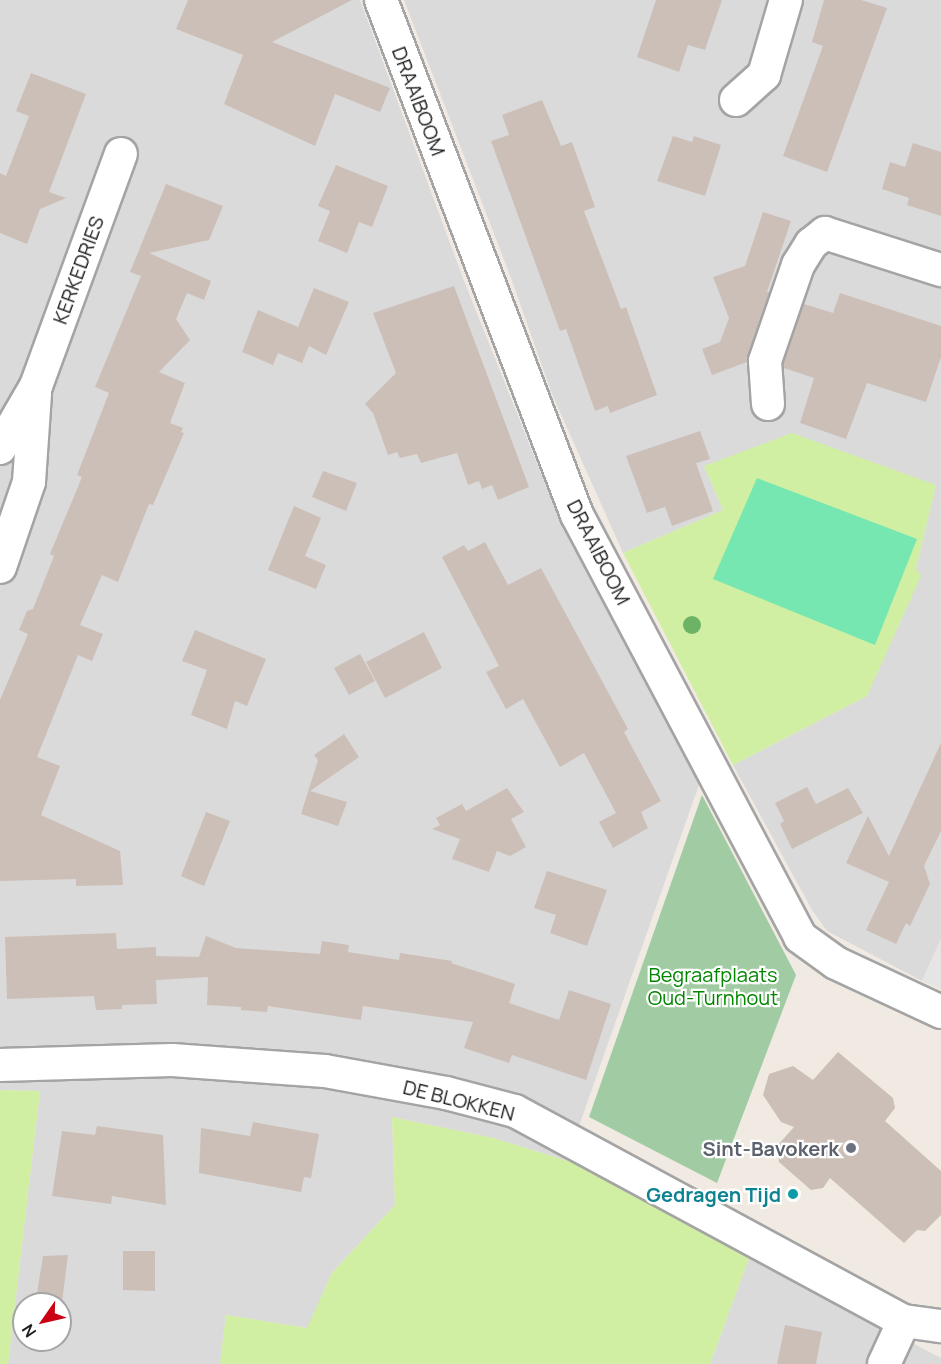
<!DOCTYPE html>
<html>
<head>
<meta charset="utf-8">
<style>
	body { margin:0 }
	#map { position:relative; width:941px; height:1364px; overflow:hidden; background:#f0eae2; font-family:Manrope,sans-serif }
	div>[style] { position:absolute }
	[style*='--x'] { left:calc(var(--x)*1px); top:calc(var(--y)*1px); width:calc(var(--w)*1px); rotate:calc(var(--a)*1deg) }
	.residential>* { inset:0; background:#dbdada }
	.grass>* { inset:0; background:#d0efa2 }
	.cemetery>* { inset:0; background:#a1cba3 }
	.pitch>* { inset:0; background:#77e7b1 }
	.parking>* { inset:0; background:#e5e5e5 }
	.building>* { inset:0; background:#ccbfb8 }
	.roads { filter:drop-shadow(2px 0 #a4a4a4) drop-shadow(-2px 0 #a4a4a4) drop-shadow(0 2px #a4a4a4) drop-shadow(0 -2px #a4a4a4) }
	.minor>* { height:32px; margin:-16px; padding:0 16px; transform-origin:16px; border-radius:16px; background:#fff }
	.trees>* { width:18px; height:18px; margin:-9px; border-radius:50%; background:#6db366 }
	.dots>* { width:16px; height:16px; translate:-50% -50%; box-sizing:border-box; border:3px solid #fff; border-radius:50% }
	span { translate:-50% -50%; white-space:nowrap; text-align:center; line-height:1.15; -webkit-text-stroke:4.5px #fff; paint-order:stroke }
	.street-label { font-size:20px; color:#1d1d1d }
	.park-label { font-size:20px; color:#028600 }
	.worship-label { font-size:20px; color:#5b616d; font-weight:700 }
	.right { translate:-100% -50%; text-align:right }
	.culture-label { font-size:20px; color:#0d838f; font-weight:700 }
	.north { position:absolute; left:12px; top:1292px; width:60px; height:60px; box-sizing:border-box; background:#fff; border:2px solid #a5a5a5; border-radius:50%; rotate:236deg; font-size:16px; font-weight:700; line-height:24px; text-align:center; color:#1d1d1d }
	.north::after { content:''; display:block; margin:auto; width:21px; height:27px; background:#cb0013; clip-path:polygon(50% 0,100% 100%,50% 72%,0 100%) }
</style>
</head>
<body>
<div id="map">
	<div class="residential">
		<i style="clip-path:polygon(evenodd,0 0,360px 0,464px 281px,562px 526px,700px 782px,567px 1160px,571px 1162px,493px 1138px,392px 1117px,395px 1205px,332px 1273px,308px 1328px,226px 1315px,220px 1364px,8px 1364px,40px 1091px,0 1090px,0 0,24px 1304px,60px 1304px,60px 1340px,24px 1340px,24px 1304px)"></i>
		<i style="clip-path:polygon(404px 0,941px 0,941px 939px,922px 981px,827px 931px,812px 910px,733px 765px,867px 696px,916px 568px,936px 485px,704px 466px,723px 510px,623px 553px,552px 394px,511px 278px)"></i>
		<i style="clip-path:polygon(749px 1258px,941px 1358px,941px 1364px,710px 1364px)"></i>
	</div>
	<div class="grass">
		<i style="clip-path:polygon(792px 433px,936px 485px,916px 568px,921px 576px,867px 696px,733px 765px,623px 553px,723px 510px,704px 466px)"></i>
		<i style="clip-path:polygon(0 1090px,40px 1091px,8px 1364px,0 1364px)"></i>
		<i style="clip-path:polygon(392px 1117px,493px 1138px,571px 1162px,749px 1258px,710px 1364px,220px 1364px,226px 1315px,307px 1328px,332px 1273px,395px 1205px)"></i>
	</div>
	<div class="cemetery">
		<i style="clip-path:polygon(702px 795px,796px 975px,717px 1183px,589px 1117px)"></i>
	</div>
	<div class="pitch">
		<i style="clip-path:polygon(757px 478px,917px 539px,875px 645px,713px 579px)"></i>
	</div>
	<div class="parking">
		<i style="clip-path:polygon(941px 939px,941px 989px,922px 981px)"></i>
	</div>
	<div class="building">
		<i style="clip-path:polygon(188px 0,352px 0,272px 42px,390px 88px,380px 112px,335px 94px,315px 146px,224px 104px,243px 55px,176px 29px)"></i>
		<i style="clip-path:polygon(656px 0,722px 0,705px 50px,688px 45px,679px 72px,637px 57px)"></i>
		<i style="clip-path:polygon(824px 0,861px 0,887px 8px,827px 172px,783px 156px,823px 46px,812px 42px)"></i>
		<i style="clip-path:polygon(31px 73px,86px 94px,49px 192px,66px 198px,40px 209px,27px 244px,0 233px,0 173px,6px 176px,29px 116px,16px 111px)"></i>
		<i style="clip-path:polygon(542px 100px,561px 146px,572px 142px,595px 207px,584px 211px,621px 309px,626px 307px,657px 395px,610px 413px,608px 406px,595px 411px,566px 329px,560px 331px,491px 141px,509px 135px,502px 115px)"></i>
		<i style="clip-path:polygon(673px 136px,692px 142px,694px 136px,721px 145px,705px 196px,657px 181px)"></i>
		<i style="clip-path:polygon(913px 143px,941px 152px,941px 216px,907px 205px,909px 198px,882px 189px,890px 162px,905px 167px)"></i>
		<i style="clip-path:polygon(336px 165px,388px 186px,372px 227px,359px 222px,347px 253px,318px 241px,330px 211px,318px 206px)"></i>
		<i style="clip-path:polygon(166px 184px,223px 206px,209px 240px,149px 253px,211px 281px,204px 300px,187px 293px,176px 319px,190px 340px,159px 372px,185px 383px,170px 423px,183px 428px,181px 432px,184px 433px,153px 505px,149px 504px,118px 582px,102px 575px,80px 625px,103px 634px,92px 661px,78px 655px,37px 757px,60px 766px,41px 815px,120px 851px,123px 885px,76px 886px,76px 879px,0 881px,0 700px,28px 634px,19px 630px,27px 611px,33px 609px,54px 556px,50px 554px,82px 477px,77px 475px,109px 393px,95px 387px,141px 276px,130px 272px)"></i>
		<i style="clip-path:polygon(763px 212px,791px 221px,767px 292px,770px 292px,747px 362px,712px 375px,702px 349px,720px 342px,729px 318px,713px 277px,745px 266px)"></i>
		<i style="clip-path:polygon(454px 286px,529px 487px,498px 500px,492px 485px,482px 489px,479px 481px,468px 485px,457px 453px,421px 463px,417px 454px,400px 458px,397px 452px,388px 455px,373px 413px,365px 404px,396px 373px,373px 313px)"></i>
		<i style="clip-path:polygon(314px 288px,349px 302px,326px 355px,309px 346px,302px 363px,278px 353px,273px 365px,242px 352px,258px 310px,298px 327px)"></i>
		<i style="clip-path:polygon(840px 293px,941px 326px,941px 357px,926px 402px,867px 383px,846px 439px,800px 423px,814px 378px,784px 368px,783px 363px,804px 304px,833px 313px)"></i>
		<i style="clip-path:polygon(700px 431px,710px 459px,696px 463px,713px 511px,672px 526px,665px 507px,647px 513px,626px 456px)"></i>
		<i style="clip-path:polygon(323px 471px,357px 483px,346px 511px,312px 497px)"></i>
		<i style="clip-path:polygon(294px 506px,321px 518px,305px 556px,326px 565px,316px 589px,268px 570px)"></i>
		<i style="clip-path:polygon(485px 542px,508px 585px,541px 568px,628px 729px,624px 732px,661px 801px,641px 812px,648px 828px,613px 848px,599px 822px,616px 813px,584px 753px,560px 767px,523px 699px,506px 709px,486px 672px,499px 666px,442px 557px,464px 545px,468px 551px)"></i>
		<i style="clip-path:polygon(195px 630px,266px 659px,247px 706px,235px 701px,227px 729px,191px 715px,207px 670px,182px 661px)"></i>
		<i style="clip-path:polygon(424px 632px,442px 668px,385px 698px,366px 662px)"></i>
		<i style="clip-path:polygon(360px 654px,375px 681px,349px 695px,334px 668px)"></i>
		<i style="clip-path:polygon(344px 734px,359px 757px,310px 791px,347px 802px,338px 826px,301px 814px,318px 760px,314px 755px)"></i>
		<i style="clip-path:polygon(941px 743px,941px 831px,924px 866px,930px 884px,910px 926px,906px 923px,896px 944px,866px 930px,889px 882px,846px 863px,868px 816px,889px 856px)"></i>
		<i style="clip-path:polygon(807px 787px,816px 804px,848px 788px,863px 813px,792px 849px,780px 824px,784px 821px,775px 803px)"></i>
		<i style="clip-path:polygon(507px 788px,524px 812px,511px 819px,526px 847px,510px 856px,497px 851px,489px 872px,452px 859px,460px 839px,432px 829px,440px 825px,436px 818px,462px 804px,466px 811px)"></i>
		<i style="clip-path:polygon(206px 812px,230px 821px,204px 886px,181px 876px)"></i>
		<i style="clip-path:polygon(547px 871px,607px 890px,587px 946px,550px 933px,556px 915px,534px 908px)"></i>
		<i style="clip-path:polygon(116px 933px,117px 949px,156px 947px,156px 956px,199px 957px,206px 936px,236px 948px,320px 954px,322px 941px,349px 945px,348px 952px,399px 960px,400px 953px,452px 961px,451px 963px,515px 984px,509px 1003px,559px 1020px,569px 990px,611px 1004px,586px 1080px,512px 1055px,509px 1063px,464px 1048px,473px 1022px,363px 1006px,361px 1020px,268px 1006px,267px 1012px,241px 1010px,241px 1007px,207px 1005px,208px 977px,156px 980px,157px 1004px,122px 1005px,122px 1009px,96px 1010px,94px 996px,7px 999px,5px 937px)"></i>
		<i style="clip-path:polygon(838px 1052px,893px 1098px,895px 1108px,885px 1121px,941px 1171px,941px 1215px,925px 1231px,917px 1230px,904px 1243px,830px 1178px,823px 1188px,811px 1190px,779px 1162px,777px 1146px,794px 1127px,781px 1122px,763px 1095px,769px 1074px,793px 1066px,813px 1080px)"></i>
		<i style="clip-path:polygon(253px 1122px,319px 1134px,311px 1178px,304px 1177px,301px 1192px,199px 1173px,201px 1128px,250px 1136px)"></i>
		<i style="clip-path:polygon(97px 1126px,163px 1135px,166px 1205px,112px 1196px,111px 1204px,52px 1196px,62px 1131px,95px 1135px)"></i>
		<i style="clip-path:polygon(123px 1251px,155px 1251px,155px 1291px,123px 1290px)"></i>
		<i style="clip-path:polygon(68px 1255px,62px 1302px,36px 1299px,43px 1256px)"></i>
		<i style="clip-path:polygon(785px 1325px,822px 1332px,816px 1364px,777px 1364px)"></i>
	</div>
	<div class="roads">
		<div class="minor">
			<i style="--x:381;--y:0;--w:551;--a:69.16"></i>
			<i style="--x:577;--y:515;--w:477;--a:62.1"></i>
			<i style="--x:800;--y:937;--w:44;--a:35.8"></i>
			<i style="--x:836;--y:963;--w:116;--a:25"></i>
			<i style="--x:736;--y:100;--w:38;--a:-42"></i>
			<i style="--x:764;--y:75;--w:78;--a:-73.7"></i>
			<i style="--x:768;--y:404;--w:43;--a:-94"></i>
			<i style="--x:765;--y:361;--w:102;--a:-71"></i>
			<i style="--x:798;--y:265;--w:25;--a:-58"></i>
			<i style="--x:811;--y:244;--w:18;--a:-38"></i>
			<i style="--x:825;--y:233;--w:122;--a:17.7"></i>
			<i style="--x:0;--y:448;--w:72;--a:-59.9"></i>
			<i style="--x:36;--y:386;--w:247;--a:-69.9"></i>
			<i style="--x:0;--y:567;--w:90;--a:-71.2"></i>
			<i style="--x:29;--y:482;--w:89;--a:-86.1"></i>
			<i style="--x:0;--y:1065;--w:172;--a:-1.7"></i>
			<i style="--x:172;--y:1060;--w:153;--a:4.1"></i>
			<i style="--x:325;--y:1071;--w:123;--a:10.3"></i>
			<i style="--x:446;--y:1093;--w:71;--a:14.6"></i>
			<i style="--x:515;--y:1111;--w:442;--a:28.4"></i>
			<i style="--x:904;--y:1321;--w:37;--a:8"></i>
			<i style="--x:884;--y:1364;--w:47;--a:-65.1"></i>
		</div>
	</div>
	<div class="trees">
		<i style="left:692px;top:625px"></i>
	</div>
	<div class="dots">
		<i style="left:851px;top:1148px;background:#6b7280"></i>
		<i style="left:793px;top:1194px;background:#0f9aa8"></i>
	</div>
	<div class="street-label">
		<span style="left:419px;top:101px;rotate:69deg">DRAAIBOOM</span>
		<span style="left:78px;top:270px;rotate:-70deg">KERKEDRIES</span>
		<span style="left:599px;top:552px;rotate:63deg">DRAAIBOOM</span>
		<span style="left:459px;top:1100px;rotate:14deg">DE BLOKKEN</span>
	</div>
	<div class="park-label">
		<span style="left:713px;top:986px">Begraafplaats<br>Oud-Turnhout</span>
	</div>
	<div class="worship-label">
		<span class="right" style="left:839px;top:1148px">Sint-Bavokerk</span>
	</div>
	<div class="culture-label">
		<span class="right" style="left:781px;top:1194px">Gedragen Tijd</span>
	</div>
	<div class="north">N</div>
</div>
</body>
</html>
